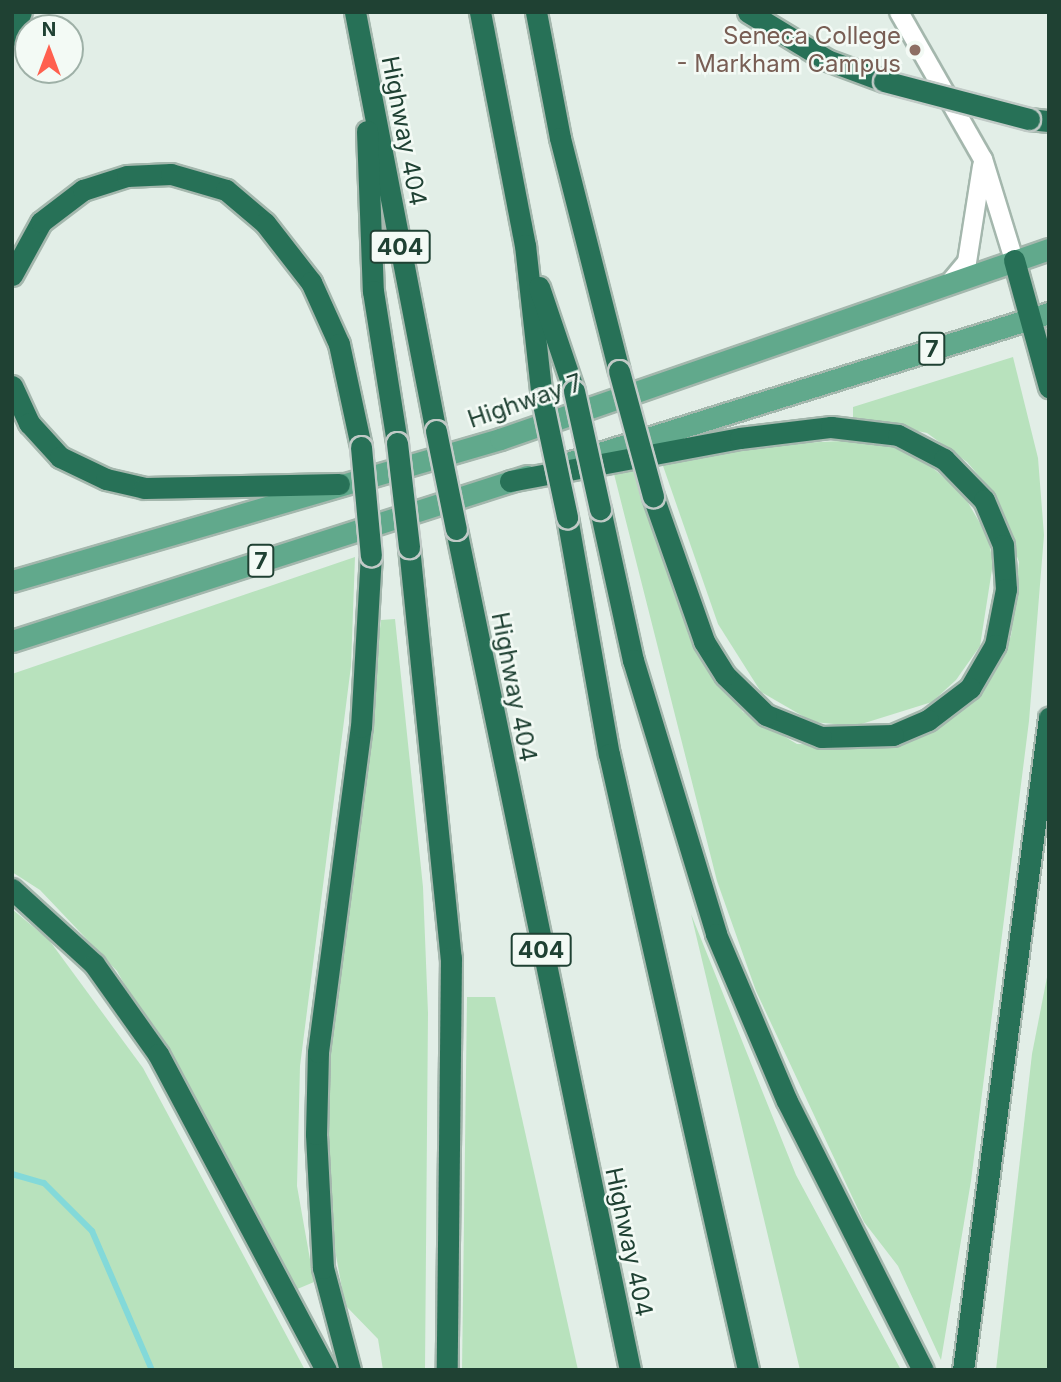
<!DOCTYPE html>
<html>
<head>
<meta charset="utf-8">
<style>
	body { margin:0 }
	#map { position:relative; width:1061px; height:1382px; overflow:hidden; background:#e2eee7; font-family:Inter,sans-serif }
	div>[style] { position:absolute }
	[style*='--x'] { left:calc(var(--x)*1px); top:calc(var(--y)*1px); width:calc(var(--w)*1px); rotate:calc(var(--a)*1deg) }
	.green>* { inset:0; background:#b8e2bd }
	.stream>* { height:6px; margin:-3px; padding:0 3px; transform-origin:3px; border-radius:3px; background:#83d9d9 }
	.roads { filter:drop-shadow(2px 0 #a4b7ad) drop-shadow(-2px 0 #a4b7ad) drop-shadow(0 2px #a4b7ad) drop-shadow(0 -2px #a4b7ad) }
	.street>* { height:18px; margin:-9px; padding:0 9px; transform-origin:9px; border-radius:9px; background:#fff }
	.primary>* { height:21px; margin:-10.5px; padding:0 10.5px; transform-origin:10.5px; border-radius:10.5px; background:#61a98c }
	.highway>* { height:21px; margin:-10.5px; padding:0 10.5px; transform-origin:10.5px; border-radius:10.5px; background:#277157 }
	.bridges { filter:drop-shadow(2px 0 #c0cac6) drop-shadow(-2px 0 #c0cac6) drop-shadow(0 2px #c0cac6) drop-shadow(0 -2px #c0cac6) }
	.highway-bridge>* { height:21px; margin:-10.5px; padding:0 10.5px; transform-origin:10.5px; border-radius:10.5px; background:#277157 }
	.dots>* { width:19px; height:19px; translate:-50% -50%; box-sizing:border-box; border:4px solid #f3faf5; border-radius:50% }
	span { translate:-50% -50%; white-space:nowrap; text-align:center; line-height:1.15; -webkit-text-stroke:5px #f3faf5; paint-order:stroke }
	.shield-label span { padding:2px 5px; background:#f3faf5; border:2px solid; border-radius:5px; -webkit-text-stroke-width:0 }
	.shield-label { font-size:23px; color:#1f4133; font-weight:700 }
	.education-label { font-size:24px; color:#785e54 }
	.right { translate:-100% -50%; text-align:right }
	.street-label { font-size:24px; color:#1f4133 }
	.frame { position:absolute; inset:0; border:14px solid #1f4133; pointer-events:none }
	.north { position:absolute; left:14px; top:14px; width:70px; height:70px; box-sizing:border-box; background:#f3faf5; border:2px solid #9eb0a7; border-radius:50%; rotate:0deg; font-size:19px; font-weight:700; line-height:28px; text-align:center; color:#1f4133 }
	.north::after { content:''; display:block; margin:auto; width:24px; height:32px; background:#ff604f; clip-path:polygon(50% 0,100% 100%,50% 72%,0 100%) }
</style>
</head>
<body>
<div id="map">
	<div class="green">
		<i style="clip-path:polygon(1013px 357px,1038px 458px,1044px 535px,1029px 721px,971px 1181px,941px 1360px,898px 1266px,864px 1222px,756px 991px,717px 881px,613px 470px,634px 464px,689px 636px,743px 712px,797px 744px,887px 747px,930px 732px,974px 698px,994px 671px,1011px 636px,1019px 562px,992px 491px,967px 462px,927px 433px,853px 418px,853px 407px)"></i>
		<i style="clip-path:polygon(841px 441px,893px 447px,927px 463px,963px 494px,988px 537px,993px 563px,980px 646px,956px 680px,932px 702px,855px 726px,813px 722px,761px 692px,718px 624px,662px 463px,725px 447px)"></i>
		<i style="clip-path:polygon(355px 557px,351px 666px,300px 1066px,297px 1186px,314px 1282px,295px 1290px,117px 971px,40px 890px,12px 872px,12px 674px)"></i>
		<i style="clip-path:polygon(395px 619px,423px 887px,428px 1013px,425px 1370px,383px 1370px,378px 1339px,345px 1305px,327px 1206px,327px 1072px,381px 620px)"></i>
		<i style="clip-path:polygon(12px 909px,49px 940px,143px 1068px,305px 1370px,12px 1370px)"></i>
		<i style="clip-path:polygon(691px 914px,796px 1175px,901px 1370px,800px 1370px)"></i>
		<i style="clip-path:polygon(1049px 967px,1049px 1370px,996px 1370px,1032px 1054px)"></i>
		<i style="clip-path:polygon(467px 997px,495px 997px,578px 1370px,462px 1370px)"></i>
	</div>
	<div class="stream">
		<i style="--x:12;--y:1174;--w:33;--a:16"></i>
		<i style="--x:44;--y:1183;--w:68;--a:45"></i>
		<i style="--x:92;--y:1231;--w:151;--a:66.7"></i>
	</div>
	<div class="roads">
		<div class="street">
			<i style="--x:899;--y:12;--w:169;--a:60.3"></i>
			<i style="--x:983;--y:159;--w:106;--a:72.9"></i>
			<i style="--x:951;--y:281;--w:25;--a:-50"></i>
			<i style="--x:967;--y:262;--w:97;--a:-81.1"></i>
		</div>
		<div class="primary">
			<i style="--x:571;--y:462;--w:501;--a:-17.31"></i>
			<i style="--x:12;--y:581;--w:508;--a:-16.22"></i>
			<i style="--x:500;--y:439;--w:581;--a:-19.09"></i>
			<i style="--x:12;--y:641;--w:541;--a:-17.76"></i>
		</div>
		<div class="highway">
			<i style="--x:355;--y:12;--w:427;--a:79.1"></i>
			<i style="--x:480;--y:12;--w:237;--a:79.1"></i>
			<i style="--x:525;--y:245;--w:155;--a:83.7"></i>
			<i style="--x:536;--y:12;--w:128;--a:79.2"></i>
			<i style="--x:560;--y:138;--w:240;--a:75.8"></i>
			<i style="--x:748;--y:12;--w:92;--a:31.3"></i>
			<i style="--x:827;--y:60;--w:61;--a:20.2"></i>
			<i style="--x:12;--y:35;--w:25;--a:-69"></i>
			<i style="--x:1029;--y:119;--w:20;--a:6"></i>
			<i style="--x:367;--y:131;--w:160;--a:87.9"></i>
			<i style="--x:373;--y:291;--w:154;--a:81"></i>
			<i style="--x:1014;--y:260;--w:132;--a:74.6"></i>
			<i style="--x:12;--y:275;--w:60;--a:-61.3"></i>
			<i style="--x:41;--y:222;--w:53;--a:-37.3"></i>
			<i style="--x:83;--y:190;--w:46;--a:-17.7"></i>
			<i style="--x:127;--y:176;--w:44;--a:-2.6"></i>
			<i style="--x:171;--y:174;--w:57;--a:16.2"></i>
			<i style="--x:226;--y:190;--w:51;--a:40.2"></i>
			<i style="--x:265;--y:223;--w:75;--a:52.1"></i>
			<i style="--x:311;--y:282;--w:68;--a:65.7"></i>
			<i style="--x:339;--y:344;--w:105;--a:77.9"></i>
			<i style="--x:539;--y:287;--w:110;--a:71.4"></i>
			<i style="--x:12;--y:386;--w:41;--a:65.3"></i>
			<i style="--x:29;--y:423;--w:46;--a:47.6"></i>
			<i style="--x:60;--y:457;--w:51;--a:25.6"></i>
			<i style="--x:106;--y:479;--w:39;--a:13"></i>
			<i style="--x:144;--y:488;--w:195;--a:-1.2"></i>
			<i style="--x:510;--y:481;--w:234;--a:-10.6"></i>
			<i style="--x:740;--y:438;--w:92;--a:-6.9"></i>
			<i style="--x:831;--y:427;--w:67;--a:6.8"></i>
			<i style="--x:898;--y:435;--w:52;--a:27.6"></i>
			<i style="--x:944;--y:459;--w:57;--a:45.7"></i>
			<i style="--x:984;--y:500;--w:49;--a:67.1"></i>
			<i style="--x:1003;--y:545;--w:44;--a:86.1"></i>
			<i style="--x:1006;--y:589;--w:57;--a:101.1"></i>
			<i style="--x:995;--y:645;--w:50;--a:120.2"></i>
			<i style="--x:970;--y:688;--w:53;--a:142.7"></i>
			<i style="--x:928;--y:720;--w:38;--a:157"></i>
			<i style="--x:893;--y:735;--w:72;--a:178.4"></i>
			<i style="--x:821;--y:737;--w:59;--a:-158.2"></i>
			<i style="--x:766;--y:715;--w:57;--a:-135.7"></i>
			<i style="--x:725;--y:675;--w:40;--a:-122"></i>
			<i style="--x:704;--y:641;--w:154;--a:-109.4"></i>
			<i style="--x:600;--y:509;--w:155;--a:77.7"></i>
			<i style="--x:633;--y:660;--w:286;--a:73.1"></i>
			<i style="--x:716;--y:934;--w:181;--a:67"></i>
			<i style="--x:787;--y:1101;--w:301;--a:63.2"></i>
			<i style="--x:567;--y:517;--w:241;--a:80"></i>
			<i style="--x:609;--y:754;--w:631;--a:77.28"></i>
			<i style="--x:456;--y:529;--w:859;--a:78.31"></i>
			<i style="--x:409;--y:547;--w:413;--a:84.2"></i>
			<i style="--x:451;--y:958;--w:412;--a:90.6"></i>
			<i style="--x:12;--y:889;--w:111;--a:42.4"></i>
			<i style="--x:94;--y:964;--w:110;--a:54.6"></i>
			<i style="--x:158;--y:1054;--w:358;--a:62"></i>
			<i style="--x:350;--y:1370;--w:106;--a:-104.8"></i>
			<i style="--x:323;--y:1268;--w:134;--a:-93"></i>
			<i style="--x:316;--y:1134;--w:82;--a:-88.6"></i>
			<i style="--x:318;--y:1052;--w:328;--a:-82.5"></i>
			<i style="--x:361;--y:727;--w:171;--a:-86.7"></i>
			<i style="--x:963;--y:1370;--w:658;--a:-82.49"></i>
		</div>
	</div>
	<div class="bridges">
		<div class="highway-bridge">
			<i style="--x:884;--y:81;--w:150;--a:14.7"></i>
			<i style="--x:619;--y:371;--w:130;--a:74.8"></i>
			<i style="--x:574;--y:391;--w:121;--a:77.6"></i>
			<i style="--x:542;--y:399;--w:121;--a:78"></i>
			<i style="--x:436;--y:431;--w:100;--a:78.5"></i>
			<i style="--x:397;--y:443;--w:105;--a:83.4"></i>
			<i style="--x:361;--y:447;--w:109;--a:84.8"></i>
		</div>
	</div>
	<div class="dots">
		<i style="left:915px;top:50px;background:#8d6e63"></i>
	</div>
	<div class="shield-label">
		<span style="left:400px;top:247px">404</span>
		<span style="left:932px;top:349px">7</span>
		<span style="left:261px;top:561px">7</span>
		<span style="left:541px;top:950px">404</span>
	</div>
	<div class="education-label">
		<span class="right" style="left:901px;top:50px">Seneca College<br>- Markham Campus</span>
	</div>
	<div class="street-label">
		<span style="left:404px;top:131px;rotate:79deg">Highway 404</span>
		<span style="left:525px;top:401px;rotate:-19deg">Highway 7</span>
		<span style="left:514px;top:687px;rotate:79deg">Highway 404</span>
		<span style="left:629px;top:1242px;rotate:78deg">Highway 404</span>
	</div>
	<div class="frame"></div>
	<div class="north">N</div>
</div>
</body>
</html>
